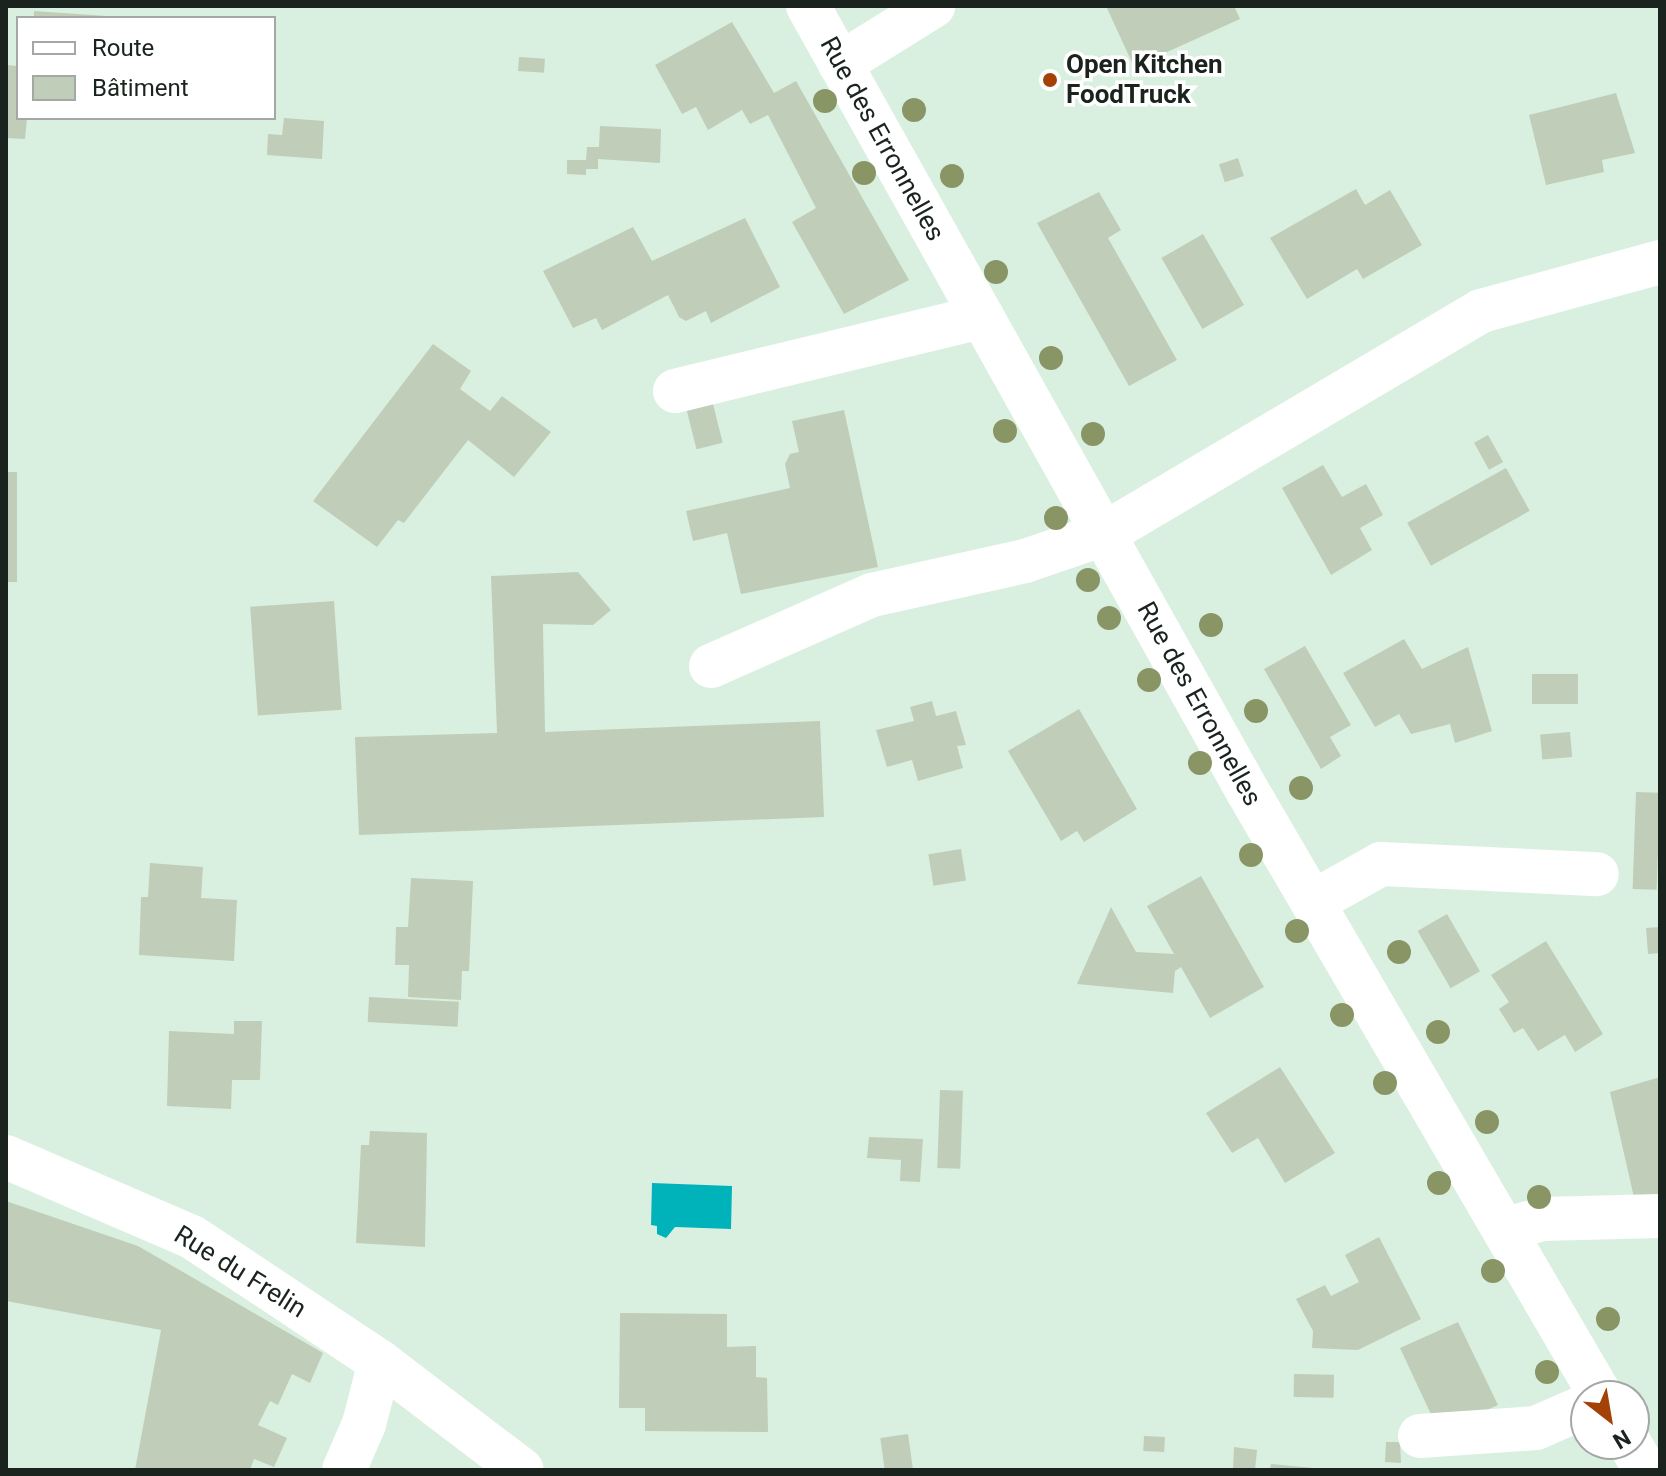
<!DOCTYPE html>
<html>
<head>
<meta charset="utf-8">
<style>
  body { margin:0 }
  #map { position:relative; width:1666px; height:1476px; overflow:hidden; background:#d9f0e0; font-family:Roboto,sans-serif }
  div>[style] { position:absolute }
  .water>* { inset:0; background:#00b3bb }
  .building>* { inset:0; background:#c0cdb8; transform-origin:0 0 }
  .minor>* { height:44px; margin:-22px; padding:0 22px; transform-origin:22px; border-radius:22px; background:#fff }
  .trees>* { width:24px; height:24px; margin:-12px; border-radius:50%; background:#8a9565 }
  .dots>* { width:22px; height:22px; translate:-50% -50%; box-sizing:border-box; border:4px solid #fff; border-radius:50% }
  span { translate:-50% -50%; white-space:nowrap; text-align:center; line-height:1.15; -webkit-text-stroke:7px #fff; paint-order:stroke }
  .poi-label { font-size:26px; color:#1a231d; font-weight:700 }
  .left { translate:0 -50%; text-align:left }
  .street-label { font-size:26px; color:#1a231d }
  .frame { position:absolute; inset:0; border:8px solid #1a231d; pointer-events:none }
  .legend { position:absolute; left:16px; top:16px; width:260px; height:104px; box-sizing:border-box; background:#fff; border:2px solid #a3a7a5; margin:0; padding:10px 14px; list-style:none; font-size:24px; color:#1a231d }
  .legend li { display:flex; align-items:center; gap:16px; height:40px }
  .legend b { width:40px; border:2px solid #a3a7a5 }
  .north { position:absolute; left:1570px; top:1380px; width:80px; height:80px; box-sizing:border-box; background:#fff; border:2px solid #a3a7a5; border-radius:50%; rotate:149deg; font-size:22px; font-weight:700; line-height:32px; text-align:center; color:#1a231d }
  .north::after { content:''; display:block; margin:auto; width:28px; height:36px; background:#a44106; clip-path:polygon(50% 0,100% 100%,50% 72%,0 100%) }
</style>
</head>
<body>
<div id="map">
  <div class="water">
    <i style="clip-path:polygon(652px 1183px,732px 1186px,731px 1229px,675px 1227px,666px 1238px,657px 1234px,657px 1226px,651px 1225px)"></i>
  </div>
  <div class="building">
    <i style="clip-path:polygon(1106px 6px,1234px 6px,1240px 19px,1134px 67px)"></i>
    <i style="clip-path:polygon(34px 11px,106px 16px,106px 18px,34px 18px)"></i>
    <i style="clip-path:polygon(732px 22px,774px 93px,796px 81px,909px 280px,844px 314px,792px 222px,816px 208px,768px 115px,750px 124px,742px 110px,708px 130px,696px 107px,682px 114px,655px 65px)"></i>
    <i style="left:519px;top:57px;width:26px;height:14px;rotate:4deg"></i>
    <i style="clip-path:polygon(6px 65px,18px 66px,18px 118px,27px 118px,25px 139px,6px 138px)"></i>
    <i style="clip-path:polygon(1616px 93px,1635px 153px,1602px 160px,1604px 172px,1546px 185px,1529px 115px)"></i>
    <i style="clip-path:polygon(284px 118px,324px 121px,322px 159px,267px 155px,268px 134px,282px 135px)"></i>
    <i style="clip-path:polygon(600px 126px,661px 129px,660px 163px,598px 159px,598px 169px,586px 169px,586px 175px,567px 174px,567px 160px,586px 160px,587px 147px,599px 147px)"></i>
    <i style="left:1238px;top:158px;width:19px;height:20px;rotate:72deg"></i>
    <i style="clip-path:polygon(1356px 189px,1365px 205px,1390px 190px,1422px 245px,1363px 279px,1357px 269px,1307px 299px,1270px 238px)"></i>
    <i style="clip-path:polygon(1099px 192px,1121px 230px,1108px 238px,1177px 360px,1129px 386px,1037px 223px)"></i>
    <i style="clip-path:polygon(745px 218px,780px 287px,711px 323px,706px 311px,686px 321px,679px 317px,668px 295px,602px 330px,596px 318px,573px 328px,543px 271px,633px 227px,652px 261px)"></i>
    <i style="left:1203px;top:234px;width:82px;height:48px;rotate:60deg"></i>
    <i style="clip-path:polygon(433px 344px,471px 371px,460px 389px,490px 411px,502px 396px,551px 432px,514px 477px,468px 440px,404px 523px,398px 520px,377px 547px,313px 501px)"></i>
    <i style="left:713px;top:404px;width:40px;height:27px;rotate:76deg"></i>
    <i style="clip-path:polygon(844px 410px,878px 567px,741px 594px,727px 533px,693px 541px,686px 511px,790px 488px,785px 464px,790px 454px,799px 452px,792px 421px)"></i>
    <i style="left:1488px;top:435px;width:31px;height:16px;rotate:61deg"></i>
    <i style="clip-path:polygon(1323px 465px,1342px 497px,1366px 484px,1383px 515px,1360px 528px,1372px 550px,1331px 575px,1282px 488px)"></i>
    <i style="left:1506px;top:468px;width:49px;height:113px;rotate:61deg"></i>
    <i style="left:6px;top:472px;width:11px;height:110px"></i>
    <i style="clip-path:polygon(578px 572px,611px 610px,593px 625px,543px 624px,545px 732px,820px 721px,824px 817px,359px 835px,355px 737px,497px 733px,491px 576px)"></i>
    <i style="left:334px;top:601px;width:109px;height:84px;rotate:86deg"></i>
    <i style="clip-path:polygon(1404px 639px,1422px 669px,1468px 647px,1492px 731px,1455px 743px,1450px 724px,1411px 734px,1399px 714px,1375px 727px,1343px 673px)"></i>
    <i style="clip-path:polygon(1305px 646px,1351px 725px,1330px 737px,1341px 756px,1321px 769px,1264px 669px)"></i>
    <i style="left:1532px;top:674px;width:46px;height:30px"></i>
    <i style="clip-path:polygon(932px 701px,936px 716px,956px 711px,966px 745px,957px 746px,963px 768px,918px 781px,912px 760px,887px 767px,876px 730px,914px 721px,910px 707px)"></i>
    <i style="clip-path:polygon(1079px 709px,1137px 809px,1084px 842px,1077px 831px,1061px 841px,1008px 751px)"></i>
    <i style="left:1570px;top:732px;width:25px;height:30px;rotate:85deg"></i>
    <i style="left:1636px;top:792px;width:24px;height:97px;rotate:2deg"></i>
    <i style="left:961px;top:849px;width:32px;height:33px;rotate:81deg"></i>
    <i style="clip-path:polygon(150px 863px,203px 867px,201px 898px,237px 900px,234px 961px,139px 955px,141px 897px,148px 897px)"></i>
    <i style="clip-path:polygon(1201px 876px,1264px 987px,1210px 1018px,1181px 967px,1175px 971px,1173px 993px,1077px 984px,1111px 907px,1136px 952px,1174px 954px,1147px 906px)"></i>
    <i style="clip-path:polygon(411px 878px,473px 881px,469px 971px,462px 971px,461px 1000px,408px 997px,409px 965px,395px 965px,396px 927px,408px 927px)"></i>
    <i style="left:1447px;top:914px;width:66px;height:34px;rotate:60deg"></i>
    <i style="clip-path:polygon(1660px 927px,1660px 953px,1648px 954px,1646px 928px)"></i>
    <i style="clip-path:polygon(1546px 941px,1603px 1034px,1575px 1052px,1565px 1035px,1538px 1051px,1523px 1028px,1514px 1033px,1499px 1009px,1509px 1002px,1491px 975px)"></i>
    <i style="left:369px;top:997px;width:90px;height:25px;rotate:3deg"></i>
    <i style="clip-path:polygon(234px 1021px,262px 1021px,260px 1080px,232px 1080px,231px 1109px,167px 1106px,169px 1031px,234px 1034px)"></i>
    <i style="clip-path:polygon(1280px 1067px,1335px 1153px,1285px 1183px,1258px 1138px,1232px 1153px,1206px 1113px)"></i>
    <i style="clip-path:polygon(1660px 1077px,1660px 1202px,1635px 1202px,1610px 1092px)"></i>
    <i style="left:940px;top:1090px;width:23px;height:78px;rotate:2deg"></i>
    <i style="clip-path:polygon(370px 1131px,427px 1133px,425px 1247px,356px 1243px,361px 1145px,369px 1145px)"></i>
    <i style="clip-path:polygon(869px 1137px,923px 1139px,920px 1182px,900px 1181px,901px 1160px,867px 1158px)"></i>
    <i style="clip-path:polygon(6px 1201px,138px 1246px,323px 1353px,310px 1383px,292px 1374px,278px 1405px,270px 1401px,258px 1425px,287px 1438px,274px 1467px,254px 1459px,250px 1470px,135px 1470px,161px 1330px,6px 1301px)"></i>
    <i style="clip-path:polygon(1379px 1237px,1421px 1319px,1358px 1350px,1312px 1348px,1313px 1331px,1296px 1299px,1325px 1285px,1331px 1296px,1359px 1282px,1345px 1255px)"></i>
    <i style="clip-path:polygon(620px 1313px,727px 1314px,727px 1347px,756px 1346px,756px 1377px,767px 1378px,768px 1432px,645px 1431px,645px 1408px,619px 1408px)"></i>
    <i style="clip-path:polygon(1458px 1322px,1498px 1405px,1461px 1421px,1435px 1423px,1400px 1348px)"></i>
    <i style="left:1294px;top:1374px;width:40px;height:23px;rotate:1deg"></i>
    <i style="left:908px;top:1434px;width:36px;height:28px;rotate:82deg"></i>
    <i style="left:1144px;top:1436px;width:21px;height:15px;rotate:3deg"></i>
    <i style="clip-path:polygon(1386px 1442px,1400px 1442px,1401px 1463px,1385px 1462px)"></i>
    <i style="clip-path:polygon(1234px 1447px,1257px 1450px,1255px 1470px,1233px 1470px)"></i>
    <i style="clip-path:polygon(1271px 1464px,1314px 1468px,1314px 1470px,1270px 1470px)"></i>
  </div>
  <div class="minor">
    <i style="left:808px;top:6px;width:901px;rotate:60.76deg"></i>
    <i style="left:1248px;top:792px;width:700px;rotate:59.7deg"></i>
    <i style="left:840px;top:64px;width:110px;rotate:-31.9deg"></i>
    <i style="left:675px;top:391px;width:316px;rotate:-13.6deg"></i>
    <i style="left:711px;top:666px;width:176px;rotate:-23.8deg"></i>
    <i style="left:872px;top:595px;width:157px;rotate:-12.5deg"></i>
    <i style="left:1025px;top:561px;width:83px;rotate:-18.9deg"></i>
    <i style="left:1104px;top:534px;width:438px;rotate:-30.6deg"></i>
    <i style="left:1481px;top:311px;width:186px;rotate:-15.3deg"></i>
    <i style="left:1313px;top:902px;width:78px;rotate:-29.2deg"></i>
    <i style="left:1381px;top:864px;width:216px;rotate:2.7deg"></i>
    <i style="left:6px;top:1157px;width:202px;rotate:23.3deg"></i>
    <i style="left:192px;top:1237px;width:226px;rotate:33.6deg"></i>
    <i style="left:380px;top:1362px;width:178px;rotate:37.3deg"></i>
    <i style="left:1504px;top:1230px;width:40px;rotate:-16deg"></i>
    <i style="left:1542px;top:1219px;width:118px;rotate:-1.5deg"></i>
    <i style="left:1420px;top:1436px;width:116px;rotate:-3.9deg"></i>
    <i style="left:1536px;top:1428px;width:55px;rotate:-23.7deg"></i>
    <i style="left:1630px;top:1444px;width:30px;rotate:60deg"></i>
    <i style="left:344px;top:1470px;width:50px;rotate:-66.5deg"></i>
    <i style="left:364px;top:1424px;width:64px;rotate:-75.5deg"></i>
  </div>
  <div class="trees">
    <i style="left:825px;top:101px"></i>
    <i style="left:914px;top:110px"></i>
    <i style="left:864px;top:173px"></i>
    <i style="left:952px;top:176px"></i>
    <i style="left:996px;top:272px"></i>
    <i style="left:1051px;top:358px"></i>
    <i style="left:1005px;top:431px"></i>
    <i style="left:1093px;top:434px"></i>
    <i style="left:1056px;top:518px"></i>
    <i style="left:1088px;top:580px"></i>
    <i style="left:1109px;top:618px"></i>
    <i style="left:1211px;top:625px"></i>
    <i style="left:1149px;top:680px"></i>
    <i style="left:1256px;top:711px"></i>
    <i style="left:1200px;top:763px"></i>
    <i style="left:1301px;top:788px"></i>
    <i style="left:1251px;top:855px"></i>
    <i style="left:1297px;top:931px"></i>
    <i style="left:1399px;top:952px"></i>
    <i style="left:1342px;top:1015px"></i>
    <i style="left:1438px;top:1032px"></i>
    <i style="left:1385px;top:1083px"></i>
    <i style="left:1487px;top:1122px"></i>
    <i style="left:1439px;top:1183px"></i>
    <i style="left:1539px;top:1197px"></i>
    <i style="left:1493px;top:1271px"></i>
    <i style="left:1608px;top:1319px"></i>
    <i style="left:1547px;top:1372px"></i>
  </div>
  <div class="dots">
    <i style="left:1050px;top:80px;background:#a44106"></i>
  </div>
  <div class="poi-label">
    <span class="left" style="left:1066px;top:80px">Open Kitchen<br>FoodTruck</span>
  </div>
  <div class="street-label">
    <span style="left:882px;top:139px;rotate:61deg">Rue des Erronnelles</span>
    <span style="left:1199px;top:704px;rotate:61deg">Rue des Erronnelles</span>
    <span style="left:240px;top:1272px;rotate:32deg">Rue du Frelin</span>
  </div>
  <div class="frame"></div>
  <ul class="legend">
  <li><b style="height:10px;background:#fff"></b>Route</li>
  <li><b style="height:22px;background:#c0cdb8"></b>Bâtiment</li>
  </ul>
  <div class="north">N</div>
</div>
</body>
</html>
